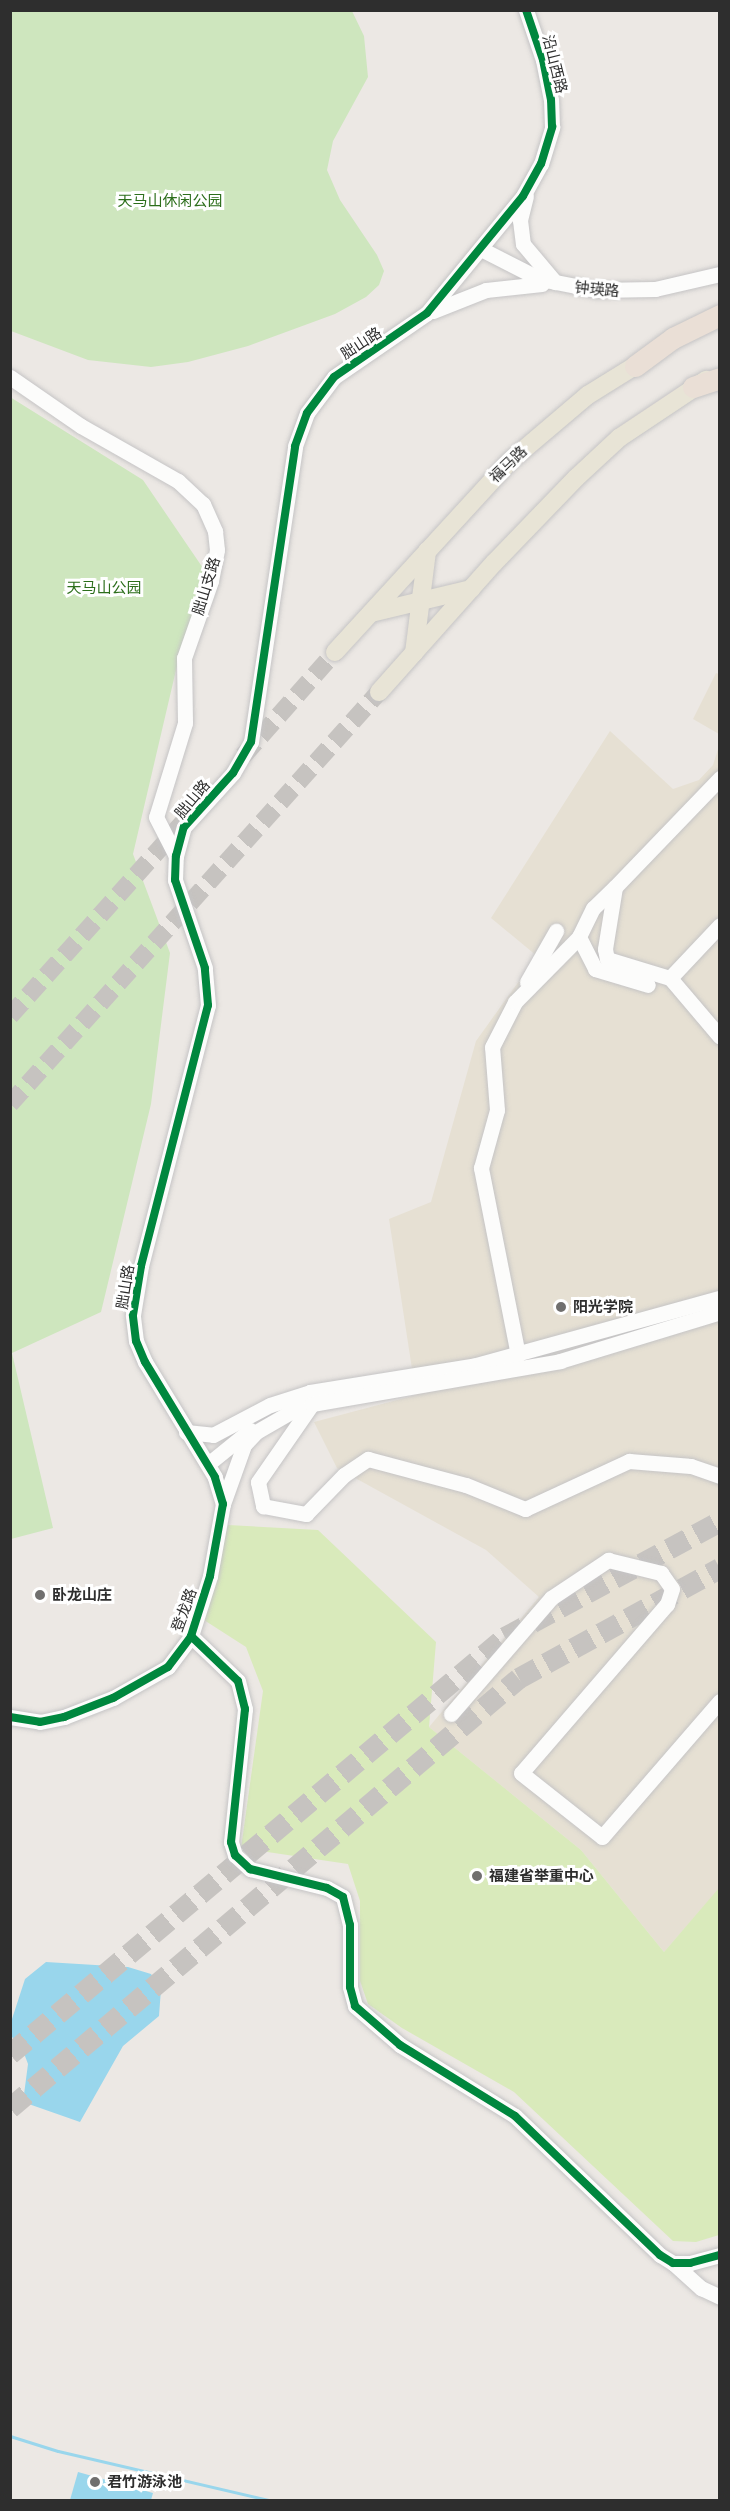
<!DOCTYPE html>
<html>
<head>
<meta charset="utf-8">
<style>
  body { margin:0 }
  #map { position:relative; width:730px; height:2511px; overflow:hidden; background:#ece8e4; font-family:"IBM Plex Sans","Noto Sans SC",sans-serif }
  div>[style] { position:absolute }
  .education>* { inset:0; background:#e6e0d3 }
  .green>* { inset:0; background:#cee6be }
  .pitch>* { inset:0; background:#d9eabb }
  .water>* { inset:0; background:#99d6ec }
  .stream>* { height:3px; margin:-1.5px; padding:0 1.5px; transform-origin:1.5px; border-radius:1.5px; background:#99d6ec }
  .major-tunnel>* { height:18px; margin-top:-9px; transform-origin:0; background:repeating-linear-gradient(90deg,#c6c3c0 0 18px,transparent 0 27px) }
  .highway-tunnel>* { height:21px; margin-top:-10.5px; transform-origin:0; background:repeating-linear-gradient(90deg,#c6c3c0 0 21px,transparent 0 31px) }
  .roads { filter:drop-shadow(0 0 2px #c5c4c5) drop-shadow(0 0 2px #c5c4c5) }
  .minor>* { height:15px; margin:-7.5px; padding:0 7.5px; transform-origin:7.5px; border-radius:7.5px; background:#fcfcfb }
  .major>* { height:18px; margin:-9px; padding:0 9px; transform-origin:9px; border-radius:9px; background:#e8e4d6 }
  .highway>* { height:21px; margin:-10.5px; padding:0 10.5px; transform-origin:10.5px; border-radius:10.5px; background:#eadfd6 }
  .cycleway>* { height:8px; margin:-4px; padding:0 4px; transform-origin:4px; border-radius:4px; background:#00873e }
  .dots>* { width:16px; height:16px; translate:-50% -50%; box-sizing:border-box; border:3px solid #fff; border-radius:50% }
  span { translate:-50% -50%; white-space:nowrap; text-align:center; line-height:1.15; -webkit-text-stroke:6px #fff; paint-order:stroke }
  .street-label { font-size:15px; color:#2e2e2e }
  .park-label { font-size:15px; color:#2c6e1b }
  .poi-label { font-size:15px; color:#2e2e2e; font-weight:700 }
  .left { translate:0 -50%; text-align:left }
  .frame { position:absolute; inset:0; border:12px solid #2e2e2e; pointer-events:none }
</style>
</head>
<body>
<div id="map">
  <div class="education">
    <i style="clip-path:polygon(716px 673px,719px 674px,719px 734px,693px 719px)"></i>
    <i style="clip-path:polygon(610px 731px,673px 789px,699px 780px,713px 765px,719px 746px,720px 1888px,664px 1952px,581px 1850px,429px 1727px,539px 1597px,486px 1550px,337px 1468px,314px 1422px,416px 1395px,389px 1219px,431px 1202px,476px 1041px,537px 956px,491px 918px)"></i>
  </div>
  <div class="green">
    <i style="clip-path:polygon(10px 11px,352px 11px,364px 36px,368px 77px,333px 141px,327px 170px,340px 200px,377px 255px,384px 271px,379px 285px,366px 297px,335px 314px,248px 346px,188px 362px,151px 367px,88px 360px,11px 331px)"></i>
    <i style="clip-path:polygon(10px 397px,143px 480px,207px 574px,180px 653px,133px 854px,170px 953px,151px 1104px,101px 1312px,12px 1353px,53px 1528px,11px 1539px)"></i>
  </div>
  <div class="pitch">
    <i style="clip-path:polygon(228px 1525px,318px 1530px,436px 1642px,429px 1727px,581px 1850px,664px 1952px,719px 1888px,719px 2235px,696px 2242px,673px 2241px,514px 2092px,402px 2028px,368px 2004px,360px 1981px,360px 1901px,348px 1864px,241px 1848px,263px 1691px,246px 1647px,204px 1620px)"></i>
  </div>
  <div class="water">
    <i style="clip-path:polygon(46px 1962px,128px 1967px,151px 1974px,161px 1989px,159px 2016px,123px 2046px,80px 2122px,23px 2102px,28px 2064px,22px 2048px,12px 2037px,12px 2019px,25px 1979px)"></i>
    <i style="clip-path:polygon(78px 2472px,153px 2493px,151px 2500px,70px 2500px)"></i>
  </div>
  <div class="stream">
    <i style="left:10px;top:2436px;width:50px;rotate:17.4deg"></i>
    <i style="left:58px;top:2451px;width:217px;rotate:13.1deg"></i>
  </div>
  <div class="major-tunnel">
    <i style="left:243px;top:756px;width:139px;rotate:-48.5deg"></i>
    <i style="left:10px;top:1016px;width:270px;rotate:-48.2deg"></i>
    <i style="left:10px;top:1104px;width:553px;rotate:-48.15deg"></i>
  </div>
  <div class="highway-tunnel">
    <i style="left:10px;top:2054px;width:647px;rotate:-40.11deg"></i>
    <i style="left:505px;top:1637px;width:244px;rotate:-28.3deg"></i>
    <i style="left:10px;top:2108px;width:666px;rotate:-40.19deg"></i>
    <i style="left:519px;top:1678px;width:229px;rotate:-28.7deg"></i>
  </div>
  <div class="roads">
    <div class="minor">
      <i style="left:526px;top:196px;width:25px;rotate:104deg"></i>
      <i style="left:520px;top:220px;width:24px;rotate:83deg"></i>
      <i style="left:523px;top:244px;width:50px;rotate:49.9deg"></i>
      <i style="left:481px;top:249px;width:66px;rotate:27deg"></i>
      <i style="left:540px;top:279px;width:57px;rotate:11.1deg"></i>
      <i style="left:596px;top:290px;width:59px;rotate:-1deg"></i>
      <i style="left:655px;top:289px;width:67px;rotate:-13deg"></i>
      <i style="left:433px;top:311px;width:57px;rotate:-21.6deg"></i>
      <i style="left:486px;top:290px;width:56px;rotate:-6.1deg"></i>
      <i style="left:10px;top:377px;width:86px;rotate:34.6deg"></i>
      <i style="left:81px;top:426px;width:112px;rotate:29.6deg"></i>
      <i style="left:178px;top:481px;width:34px;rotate:43deg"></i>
      <i style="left:203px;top:504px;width:30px;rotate:66deg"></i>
      <i style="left:215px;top:531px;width:19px;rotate:84deg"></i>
      <i style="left:217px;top:550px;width:32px;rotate:101deg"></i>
      <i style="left:211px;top:581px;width:82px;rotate:109.3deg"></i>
      <i style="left:184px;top:658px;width:65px;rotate:89.1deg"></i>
      <i style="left:185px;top:723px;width:98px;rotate:107.1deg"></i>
      <i style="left:156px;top:817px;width:44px;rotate:62.9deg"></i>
      <i style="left:720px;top:778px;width:151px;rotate:133.9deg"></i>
      <i style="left:615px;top:887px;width:63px;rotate:99.2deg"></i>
      <i style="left:605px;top:949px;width:10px;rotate:79deg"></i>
      <i style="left:607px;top:959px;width:66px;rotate:16.8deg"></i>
      <i style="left:670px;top:978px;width:77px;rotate:49.7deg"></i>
      <i style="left:615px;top:887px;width:30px;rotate:136deg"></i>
      <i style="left:593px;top:908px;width:32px;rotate:116deg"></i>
      <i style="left:579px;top:937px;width:36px;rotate:63deg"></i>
      <i style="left:595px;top:969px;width:55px;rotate:16.8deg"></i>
      <i style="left:670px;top:978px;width:73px;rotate:-46.7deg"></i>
      <i style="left:527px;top:982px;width:59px;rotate:-60.4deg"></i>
      <i style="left:518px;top:1355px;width:191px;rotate:-101.2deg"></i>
      <i style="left:481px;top:1168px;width:60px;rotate:-74.6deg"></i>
      <i style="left:497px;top:1110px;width:63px;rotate:-94.5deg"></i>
      <i style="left:492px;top:1047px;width:51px;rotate:-62.9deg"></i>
      <i style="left:515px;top:1002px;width:91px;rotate:-45.4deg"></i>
      <i style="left:310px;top:1392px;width:12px;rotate:81deg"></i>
      <i style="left:312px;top:1404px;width:95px;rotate:124.7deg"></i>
      <i style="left:258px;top:1482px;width:25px;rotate:78deg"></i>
      <i style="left:263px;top:1506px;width:44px;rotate:10.5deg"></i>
      <i style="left:306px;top:1514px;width:54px;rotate:-45.7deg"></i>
      <i style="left:344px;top:1475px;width:29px;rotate:-34deg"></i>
      <i style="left:368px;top:1459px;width:101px;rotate:14.9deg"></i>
      <i style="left:466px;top:1485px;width:64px;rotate:22.1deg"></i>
      <i style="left:525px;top:1509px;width:115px;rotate:-24.8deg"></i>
      <i style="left:629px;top:1461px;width:62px;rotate:4.6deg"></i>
      <i style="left:691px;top:1466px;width:31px;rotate:19deg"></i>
      <i style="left:186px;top:1432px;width:27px;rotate:6deg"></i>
      <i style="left:213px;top:1435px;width:64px;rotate:-27.8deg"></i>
      <i style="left:270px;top:1405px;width:42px;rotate:-18deg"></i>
      <i style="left:310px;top:1392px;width:168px;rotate:-9.2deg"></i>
      <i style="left:476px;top:1365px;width:253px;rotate:-15.4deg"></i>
      <i style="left:208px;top:1464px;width:54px;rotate:-39deg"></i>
      <i style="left:223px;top:1504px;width:63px;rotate:-70.4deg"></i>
      <i style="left:244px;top:1445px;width:18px;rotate:-47deg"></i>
      <i style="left:256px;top:1432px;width:39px;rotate:-30deg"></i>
      <i style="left:290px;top:1412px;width:23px;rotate:-20deg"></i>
      <i style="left:312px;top:1404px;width:252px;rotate:-9.8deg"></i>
      <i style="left:560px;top:1361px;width:167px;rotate:-17deg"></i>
      <i style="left:191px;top:1636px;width:65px;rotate:43.8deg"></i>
      <i style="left:238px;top:1681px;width:29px;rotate:76deg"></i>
      <i style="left:245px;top:1709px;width:134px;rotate:96deg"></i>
      <i style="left:231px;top:1842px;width:14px;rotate:73deg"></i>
      <i style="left:235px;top:1855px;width:21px;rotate:43deg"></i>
      <i style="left:250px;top:1869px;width:79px;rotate:13.9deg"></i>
      <i style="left:327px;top:1888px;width:18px;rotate:29deg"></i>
      <i style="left:343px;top:1897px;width:29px;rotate:76deg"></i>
      <i style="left:350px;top:1925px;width:62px;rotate:90deg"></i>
      <i style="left:350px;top:1987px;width:20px;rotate:75deg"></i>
      <i style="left:355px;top:2006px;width:60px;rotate:40.9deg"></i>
      <i style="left:400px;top:2045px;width:135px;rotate:31.7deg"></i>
      <i style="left:515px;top:2116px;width:201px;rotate:43.8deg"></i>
      <i style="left:660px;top:2255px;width:15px;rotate:32deg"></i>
      <i style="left:673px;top:2263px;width:17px"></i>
      <i style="left:690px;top:2263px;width:31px;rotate:-15deg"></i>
      <i style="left:451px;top:1714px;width:153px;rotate:-49.2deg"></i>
      <i style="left:551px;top:1598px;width:69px;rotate:-33.7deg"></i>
      <i style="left:608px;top:1560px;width:55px;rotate:13.8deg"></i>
      <i style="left:661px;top:1573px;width:19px;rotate:55deg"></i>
      <i style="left:672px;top:1589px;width:16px;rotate:108deg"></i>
      <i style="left:667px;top:1604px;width:223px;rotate:130.8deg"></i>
      <i style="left:521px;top:1773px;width:103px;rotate:38.3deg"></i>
      <i style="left:602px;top:1837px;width:180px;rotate:-49.1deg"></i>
      <i style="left:10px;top:1717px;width:30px;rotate:9deg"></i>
      <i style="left:40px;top:1722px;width:25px;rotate:-12deg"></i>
      <i style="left:64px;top:1717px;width:53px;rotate:-21.2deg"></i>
      <i style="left:113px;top:1698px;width:63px;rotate:-29.4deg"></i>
      <i style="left:168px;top:1667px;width:39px;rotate:-53deg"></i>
      <i style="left:191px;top:1636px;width:63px;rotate:-72.4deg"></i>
      <i style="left:210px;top:1576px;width:73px;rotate:-79.8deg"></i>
      <i style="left:223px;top:1504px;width:28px;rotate:-107deg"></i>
      <i style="left:215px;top:1477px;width:135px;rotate:-121.3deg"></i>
      <i style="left:145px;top:1362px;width:23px;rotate:-113deg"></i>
      <i style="left:136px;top:1341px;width:26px;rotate:-97deg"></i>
      <i style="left:133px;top:1315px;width:50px;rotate:-80.7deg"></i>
      <i style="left:141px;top:1266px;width:269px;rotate:-75.6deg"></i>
      <i style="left:208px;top:1005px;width:37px;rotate:-95deg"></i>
      <i style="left:205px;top:968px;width:93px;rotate:-108.8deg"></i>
      <i style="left:175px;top:880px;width:24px;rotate:-88deg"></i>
      <i style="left:176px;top:856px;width:30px;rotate:-75deg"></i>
      <i style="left:184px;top:827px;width:73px;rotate:-47.8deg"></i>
      <i style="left:233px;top:773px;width:36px;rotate:-60deg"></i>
      <i style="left:251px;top:742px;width:299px;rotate:-81.5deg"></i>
      <i style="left:295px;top:446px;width:35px;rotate:-70deg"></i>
      <i style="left:307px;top:413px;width:45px;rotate:-53.1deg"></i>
      <i style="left:334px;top:377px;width:113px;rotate:-34.5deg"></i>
      <i style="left:427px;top:313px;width:151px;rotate:-50.6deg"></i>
      <i style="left:523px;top:196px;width:37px;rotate:-61deg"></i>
      <i style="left:541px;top:164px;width:39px;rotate:-73deg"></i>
      <i style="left:552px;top:127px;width:27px;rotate:-92deg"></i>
      <i style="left:551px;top:100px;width:41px;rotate:-101.3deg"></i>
      <i style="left:543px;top:60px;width:53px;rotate:-108.8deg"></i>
      <i style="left:673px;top:2263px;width:38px;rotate:42deg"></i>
      <i style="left:701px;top:2288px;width:21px;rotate:25deg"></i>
    </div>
    <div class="major">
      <i style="left:371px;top:613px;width:103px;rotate:-13.5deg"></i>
      <i style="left:335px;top:652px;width:258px;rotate:-47.5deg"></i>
      <i style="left:509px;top:462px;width:104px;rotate:-40.3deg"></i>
      <i style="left:588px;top:395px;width:68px;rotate:-31.8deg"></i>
      <i style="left:414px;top:653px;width:103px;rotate:-82.7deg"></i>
      <i style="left:379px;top:692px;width:173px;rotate:-48.3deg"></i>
      <i style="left:494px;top:563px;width:118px;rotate:-46deg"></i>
      <i style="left:576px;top:478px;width:59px;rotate:-42.9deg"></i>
      <i style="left:619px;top:438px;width:105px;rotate:-33.7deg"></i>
    </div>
    <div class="highway">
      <i style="left:635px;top:366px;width:47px;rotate:-36.4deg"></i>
      <i style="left:673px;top:338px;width:52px;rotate:-26.1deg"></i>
      <i style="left:693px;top:387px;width:28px;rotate:-18deg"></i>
    </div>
  </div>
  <div class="cycleway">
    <i style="left:191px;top:1636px;width:65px;rotate:43.8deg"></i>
    <i style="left:238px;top:1681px;width:29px;rotate:76deg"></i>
    <i style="left:245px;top:1709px;width:134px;rotate:96deg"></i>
    <i style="left:231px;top:1842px;width:14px;rotate:73deg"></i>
    <i style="left:235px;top:1855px;width:21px;rotate:43deg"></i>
    <i style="left:250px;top:1869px;width:79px;rotate:13.9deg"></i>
    <i style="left:327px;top:1888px;width:18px;rotate:29deg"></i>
    <i style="left:343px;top:1897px;width:29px;rotate:76deg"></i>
    <i style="left:350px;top:1925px;width:62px;rotate:90deg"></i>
    <i style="left:350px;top:1987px;width:20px;rotate:75deg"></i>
    <i style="left:355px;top:2006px;width:60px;rotate:40.9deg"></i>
    <i style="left:400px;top:2045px;width:135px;rotate:31.7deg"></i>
    <i style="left:515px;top:2116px;width:201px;rotate:43.8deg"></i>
    <i style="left:660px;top:2255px;width:15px;rotate:32deg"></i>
    <i style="left:673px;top:2263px;width:17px"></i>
    <i style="left:690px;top:2263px;width:31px;rotate:-15deg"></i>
    <i style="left:10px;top:1717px;width:30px;rotate:9deg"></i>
    <i style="left:40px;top:1722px;width:25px;rotate:-12deg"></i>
    <i style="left:64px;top:1717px;width:53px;rotate:-21.2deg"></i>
    <i style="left:113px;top:1698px;width:63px;rotate:-29.4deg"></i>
    <i style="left:168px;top:1667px;width:39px;rotate:-53deg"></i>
    <i style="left:191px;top:1636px;width:63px;rotate:-72.4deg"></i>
    <i style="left:210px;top:1576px;width:73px;rotate:-79.8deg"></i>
    <i style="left:223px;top:1504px;width:28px;rotate:-107deg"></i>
    <i style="left:215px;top:1477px;width:135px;rotate:-121.3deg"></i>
    <i style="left:145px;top:1362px;width:23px;rotate:-113deg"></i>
    <i style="left:136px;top:1341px;width:26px;rotate:-97deg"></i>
    <i style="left:133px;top:1315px;width:50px;rotate:-80.7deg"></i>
    <i style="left:141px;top:1266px;width:269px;rotate:-75.6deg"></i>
    <i style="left:208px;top:1005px;width:37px;rotate:-95deg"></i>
    <i style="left:205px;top:968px;width:93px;rotate:-108.8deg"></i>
    <i style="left:175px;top:880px;width:24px;rotate:-88deg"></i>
    <i style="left:176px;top:856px;width:30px;rotate:-75deg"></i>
    <i style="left:184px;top:827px;width:73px;rotate:-47.8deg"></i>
    <i style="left:233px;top:773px;width:36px;rotate:-60deg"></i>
    <i style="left:251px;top:742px;width:299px;rotate:-81.5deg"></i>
    <i style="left:295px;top:446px;width:35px;rotate:-70deg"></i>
    <i style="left:307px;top:413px;width:45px;rotate:-53.1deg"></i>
    <i style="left:334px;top:377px;width:113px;rotate:-34.5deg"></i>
    <i style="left:427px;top:313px;width:151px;rotate:-50.6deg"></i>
    <i style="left:523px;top:196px;width:37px;rotate:-61deg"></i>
    <i style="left:541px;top:164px;width:39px;rotate:-73deg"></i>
    <i style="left:552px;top:127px;width:27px;rotate:-92deg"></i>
    <i style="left:551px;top:100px;width:41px;rotate:-101.3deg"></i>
    <i style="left:543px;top:60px;width:53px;rotate:-108.8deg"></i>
  </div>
  <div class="dots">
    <i style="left:561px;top:1307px;background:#706f6e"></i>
    <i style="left:40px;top:1595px;background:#706f6e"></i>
    <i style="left:477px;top:1876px;background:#706f6e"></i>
    <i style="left:95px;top:2482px;background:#706f6e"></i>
  </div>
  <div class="street-label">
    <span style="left:555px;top:64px;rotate:76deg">沿山西路</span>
    <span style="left:597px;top:289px;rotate:5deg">钟瑛路</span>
    <span style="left:361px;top:343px;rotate:-33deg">胐山路</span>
    <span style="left:508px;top:464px;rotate:-44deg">福马路</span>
    <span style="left:206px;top:586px;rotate:-73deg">胐山支路</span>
    <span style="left:192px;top:799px;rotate:-50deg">胐山路</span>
    <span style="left:125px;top:1287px;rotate:-81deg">胐山路</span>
    <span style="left:184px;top:1610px;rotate:-70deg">登龙路</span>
  </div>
  <div class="park-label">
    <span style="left:170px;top:201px">天马山休闲公园</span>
    <span style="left:104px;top:588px">天马山公园</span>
  </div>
  <div class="poi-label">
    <span class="left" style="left:573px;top:1307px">阳光学院</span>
    <span class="left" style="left:52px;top:1595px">卧龙山庄</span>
    <span class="left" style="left:489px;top:1876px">福建省举重中心</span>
    <span class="left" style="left:107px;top:2482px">君竹游泳池</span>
  </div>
  <div class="frame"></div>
</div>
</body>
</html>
